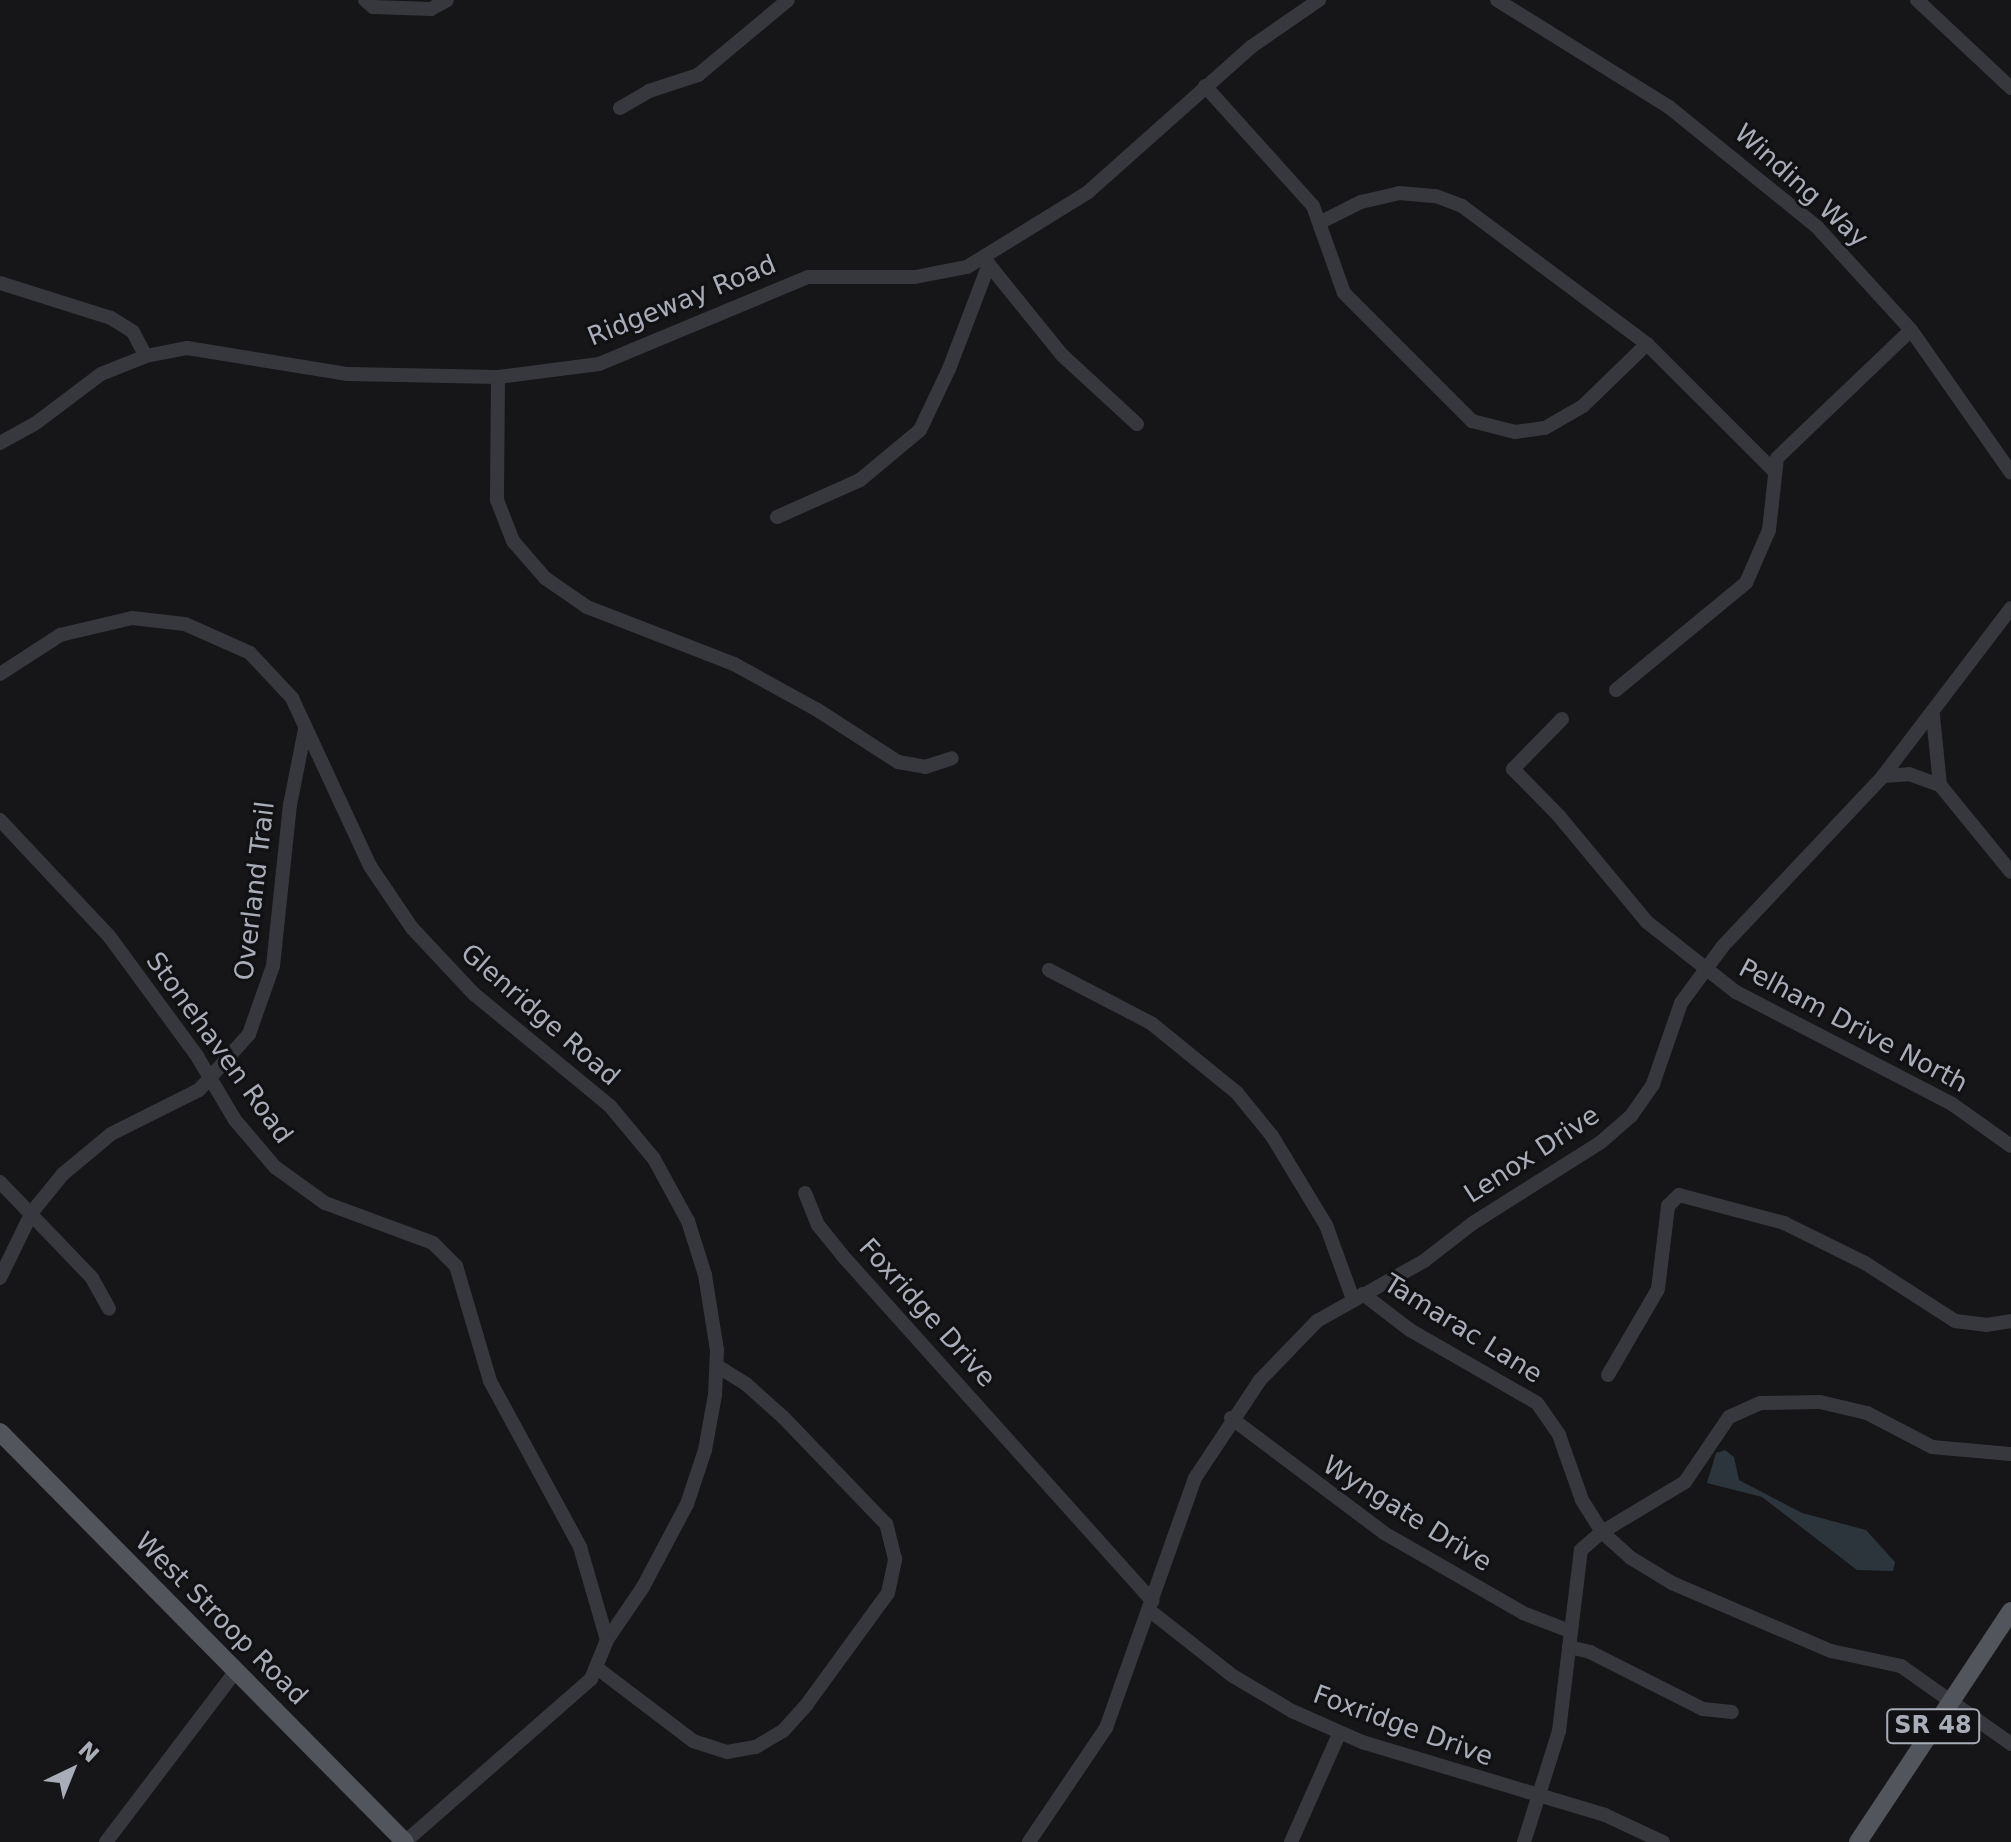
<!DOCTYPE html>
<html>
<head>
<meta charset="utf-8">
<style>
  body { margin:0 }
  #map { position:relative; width:2011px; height:1842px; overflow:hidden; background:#161618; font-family:"DejaVu Sans",sans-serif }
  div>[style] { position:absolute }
  .water>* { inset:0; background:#2c353c }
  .minor>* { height:14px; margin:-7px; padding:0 7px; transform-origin:7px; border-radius:7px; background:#37383d }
  .major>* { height:18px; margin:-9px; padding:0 9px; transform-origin:9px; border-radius:9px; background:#53555c }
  span { translate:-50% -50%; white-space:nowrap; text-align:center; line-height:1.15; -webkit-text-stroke:6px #111113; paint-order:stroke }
  .shield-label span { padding:2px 6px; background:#111113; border:2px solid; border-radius:6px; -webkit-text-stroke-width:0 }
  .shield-label { font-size:24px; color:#a8adb8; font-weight:700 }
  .street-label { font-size:26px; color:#a8adb8 }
  .north { position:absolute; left:32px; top:1730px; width:80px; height:80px; -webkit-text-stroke:6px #111113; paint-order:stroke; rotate:43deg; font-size:22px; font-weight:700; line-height:32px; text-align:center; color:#a8adb8 }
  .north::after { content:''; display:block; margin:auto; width:28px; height:36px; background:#a8adb8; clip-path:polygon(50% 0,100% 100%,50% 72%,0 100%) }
</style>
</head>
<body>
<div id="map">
  <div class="water">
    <i style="clip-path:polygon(1725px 1450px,1734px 1457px,1739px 1480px,1802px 1513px,1866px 1530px,1895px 1562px,1893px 1571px,1857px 1570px,1762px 1497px,1707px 1483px,1716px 1453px)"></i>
  </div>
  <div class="minor">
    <i style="left:365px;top:0;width:11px;rotate:41deg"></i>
    <i style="left:373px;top:7px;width:58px;rotate:2deg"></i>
    <i style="left:431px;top:9px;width:18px;rotate:-29deg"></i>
    <i style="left:1497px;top:0;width:203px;rotate:31.9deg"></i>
    <i style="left:1669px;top:107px;width:191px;rotate:39deg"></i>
    <i style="left:1817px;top:227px;width:139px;rotate:47.6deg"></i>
    <i style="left:1911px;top:330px;width:174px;rotate:55deg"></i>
    <i style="left:1917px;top:0;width:129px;rotate:43.1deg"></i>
    <i style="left:1205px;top:86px;width:161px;rotate:48deg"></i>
    <i style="left:1313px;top:206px;width:92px;rotate:70.4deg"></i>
    <i style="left:1344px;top:293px;width:181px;rotate:45deg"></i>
    <i style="left:1472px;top:421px;width:44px;rotate:14.3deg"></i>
    <i style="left:1515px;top:432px;width:30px;rotate:-8deg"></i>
    <i style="left:1545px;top:428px;width:44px;rotate:-30.1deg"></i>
    <i style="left:1583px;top:406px;width:89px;rotate:-44.1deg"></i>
    <i style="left:620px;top:108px;width:34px;rotate:-30deg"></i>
    <i style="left:649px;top:91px;width:52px;rotate:-18.1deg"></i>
    <i style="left:698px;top:75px;width:117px;rotate:-39.8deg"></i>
    <i style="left:1321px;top:222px;width:45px;rotate:-26.6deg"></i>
    <i style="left:1361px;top:202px;width:39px;rotate:-13deg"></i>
    <i style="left:1399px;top:193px;width:37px;rotate:5deg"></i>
    <i style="left:1436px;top:196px;width:28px;rotate:21deg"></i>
    <i style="left:1462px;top:206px;width:231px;rotate:36.7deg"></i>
    <i style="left:1647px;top:344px;width:178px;rotate:45deg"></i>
    <i style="left:986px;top:261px;width:121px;rotate:51deg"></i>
    <i style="left:1062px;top:355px;width:102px;rotate:42.6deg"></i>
    <i style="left:0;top:283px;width:116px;rotate:17.5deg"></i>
    <i style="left:111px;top:318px;width:26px;rotate:32deg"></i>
    <i style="left:133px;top:332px;width:27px;rotate:62deg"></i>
    <i style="left:498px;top:377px;width:123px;rotate:90.5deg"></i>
    <i style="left:497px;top:500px;width:44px;rotate:68.7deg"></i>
    <i style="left:513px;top:541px;width:49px;rotate:49.1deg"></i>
    <i style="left:545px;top:578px;width:51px;rotate:34.6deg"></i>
    <i style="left:587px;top:607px;width:158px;rotate:21.2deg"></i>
    <i style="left:734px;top:664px;width:94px;rotate:28.8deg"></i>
    <i style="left:816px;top:709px;width:98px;rotate:32.9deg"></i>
    <i style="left:898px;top:762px;width:27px;rotate:10deg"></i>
    <i style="left:925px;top:767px;width:28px;rotate:-18deg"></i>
    <i style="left:0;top:443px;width:41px;rotate:-29.1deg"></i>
    <i style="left:36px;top:423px;width:81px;rotate:-37deg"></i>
    <i style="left:101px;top:374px;width:48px;rotate:-21.8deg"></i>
    <i style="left:146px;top:356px;width:42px;rotate:-11deg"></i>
    <i style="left:187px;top:348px;width:163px;rotate:9.2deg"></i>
    <i style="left:348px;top:374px;width:150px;rotate:1.1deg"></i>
    <i style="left:498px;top:377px;width:102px;rotate:-7.3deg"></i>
    <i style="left:599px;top:364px;width:226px;rotate:-22.6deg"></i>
    <i style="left:808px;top:277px;width:107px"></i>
    <i style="left:915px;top:277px;width:53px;rotate:-10.9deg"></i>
    <i style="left:967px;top:267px;width:141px;rotate:-31.7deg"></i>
    <i style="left:1087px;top:193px;width:220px;rotate:-41.7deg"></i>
    <i style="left:1251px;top:47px;width:83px;rotate:-34.7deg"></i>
    <i style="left:777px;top:517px;width:91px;rotate:-24deg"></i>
    <i style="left:860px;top:480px;width:78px;rotate:-39.8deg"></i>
    <i style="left:920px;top:430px;width:68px;rotate:-64.6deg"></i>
    <i style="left:949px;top:369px;width:112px;rotate:-69.1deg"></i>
    <i style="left:0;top:674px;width:72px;rotate:-33deg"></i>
    <i style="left:60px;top:635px;width:74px;rotate:-13.3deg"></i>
    <i style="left:132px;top:618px;width:53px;rotate:6.5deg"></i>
    <i style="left:185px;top:624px;width:71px;rotate:24deg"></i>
    <i style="left:250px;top:653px;width:62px;rotate:47deg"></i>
    <i style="left:292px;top:698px;width:185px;rotate:65.1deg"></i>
    <i style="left:370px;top:866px;width:75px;rotate:55.9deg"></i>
    <i style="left:412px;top:928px;width:91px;rotate:46.8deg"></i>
    <i style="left:474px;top:994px;width:176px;rotate:39.5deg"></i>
    <i style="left:610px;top:1106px;width:69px;rotate:50.3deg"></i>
    <i style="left:654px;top:1159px;width:71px;rotate:61.3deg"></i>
    <i style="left:688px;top:1221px;width:57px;rotate:72.5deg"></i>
    <i style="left:705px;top:1275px;width:76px;rotate:80.9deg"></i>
    <i style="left:717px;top:1350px;width:45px;rotate:92.5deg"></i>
    <i style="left:715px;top:1395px;width:56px;rotate:100.3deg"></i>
    <i style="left:705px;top:1450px;width:57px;rotate:108.4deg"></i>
    <i style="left:687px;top:1504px;width:94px;rotate:117.9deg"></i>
    <i style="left:643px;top:1587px;width:64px;rotate:124.2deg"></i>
    <i style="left:1616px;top:690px;width:168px;rotate:-39.5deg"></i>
    <i style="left:1746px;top:583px;width:58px;rotate:-66.5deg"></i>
    <i style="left:1769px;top:530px;width:72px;rotate:-83.7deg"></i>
    <i style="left:1777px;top:458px;width:185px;rotate:-43.7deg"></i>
    <i style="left:1933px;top:716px;width:69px;rotate:84.2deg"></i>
    <i style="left:1940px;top:785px;width:112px;rotate:50.8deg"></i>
    <i style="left:1562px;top:719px;width:70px;rotate:134.4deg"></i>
    <i style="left:1513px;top:769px;width:66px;rotate:45.6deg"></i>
    <i style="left:1559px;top:816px;width:138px;rotate:50.3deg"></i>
    <i style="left:1647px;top:922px;width:113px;rotate:38.2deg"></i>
    <i style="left:1736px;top:992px;width:243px;rotate:27.4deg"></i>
    <i style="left:1952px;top:1104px;width:72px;rotate:35.4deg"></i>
    <i style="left:1883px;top:776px;width:26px;rotate:-4deg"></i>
    <i style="left:1909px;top:774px;width:33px;rotate:20deg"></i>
    <i style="left:0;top:820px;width:159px;rotate:46.8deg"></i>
    <i style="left:109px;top:936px;width:149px;rotate:53.7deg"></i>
    <i style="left:197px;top:1056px;width:74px;rotate:59.3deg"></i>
    <i style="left:235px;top:1120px;width:62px;rotate:49.6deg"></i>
    <i style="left:275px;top:1167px;width:62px;rotate:35.8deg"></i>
    <i style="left:325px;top:1203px;width:115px;rotate:20.3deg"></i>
    <i style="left:433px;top:1243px;width:33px;rotate:45deg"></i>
    <i style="left:456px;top:1266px;width:120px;rotate:73.5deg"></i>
    <i style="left:490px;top:1381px;width:189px;rotate:61.5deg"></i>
    <i style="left:580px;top:1547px;width:97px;rotate:73.8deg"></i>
    <i style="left:607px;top:1640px;width:42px;rotate:112.3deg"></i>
    <i style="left:591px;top:1679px;width:247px;rotate:138.8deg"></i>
    <i style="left:1049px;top:970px;width:115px;rotate:27.5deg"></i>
    <i style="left:1151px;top:1023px;width:111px;rotate:39.1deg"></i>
    <i style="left:1237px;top:1093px;width:55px;rotate:50.9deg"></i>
    <i style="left:1272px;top:1136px;width:104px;rotate:58.8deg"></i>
    <i style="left:1326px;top:1225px;width:79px;rotate:70deg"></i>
    <i style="left:0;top:1182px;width:133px;rotate:46.2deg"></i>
    <i style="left:92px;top:1278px;width:35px;rotate:61deg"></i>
    <i style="left:805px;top:1193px;width:35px;rotate:68deg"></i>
    <i style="left:818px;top:1225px;width:38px;rotate:51deg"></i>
    <i style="left:842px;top:1255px;width:465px;rotate:48.1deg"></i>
    <i style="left:0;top:1278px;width:73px;rotate:-64.1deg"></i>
    <i style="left:32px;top:1212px;width:49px;rotate:-50.8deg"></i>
    <i style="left:63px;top:1174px;width:62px;rotate:-39.8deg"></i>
    <i style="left:111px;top:1134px;width:98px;rotate:-26.6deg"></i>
    <i style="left:199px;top:1090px;width:75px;rotate:-48.2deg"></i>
    <i style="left:249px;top:1034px;width:72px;rotate:-70.6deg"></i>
    <i style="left:273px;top:966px;width:162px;rotate:-84deg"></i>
    <i style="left:290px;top:805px;width:77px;rotate:-78.8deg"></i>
    <i style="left:1363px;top:1294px;width:59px;rotate:37.5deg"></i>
    <i style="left:1410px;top:1330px;width:146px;rotate:29.9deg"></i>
    <i style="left:1537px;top:1403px;width:39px;rotate:55deg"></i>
    <i style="left:1559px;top:1435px;width:69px;rotate:70.5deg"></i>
    <i style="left:1582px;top:1500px;width:38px;rotate:58deg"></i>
    <i style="left:1602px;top:1532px;width:39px;rotate:42deg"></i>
    <i style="left:1631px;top:1558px;width:48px;rotate:31.4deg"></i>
    <i style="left:1672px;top:1583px;width:173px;rotate:23.2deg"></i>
    <i style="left:1831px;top:1651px;width:72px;rotate:12.1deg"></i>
    <i style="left:1901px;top:1666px;width:135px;rotate:35.3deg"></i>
    <i style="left:1608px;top:1375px;width:99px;rotate:-59.8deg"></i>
    <i style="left:1658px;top:1289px;width:84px;rotate:-83.1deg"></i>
    <i style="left:1668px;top:1206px;width:16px;rotate:-45deg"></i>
    <i style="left:1679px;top:1195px;width:109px;rotate:14.9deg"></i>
    <i style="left:1784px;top:1223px;width:90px;rotate:26.3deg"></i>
    <i style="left:1865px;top:1263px;width:107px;rotate:32.8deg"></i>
    <i style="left:1955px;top:1321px;width:31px;rotate:7deg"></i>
    <i style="left:1986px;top:1325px;width:25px;rotate:-9deg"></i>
    <i style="left:1231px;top:1418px;width:191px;rotate:36.9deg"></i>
    <i style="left:1384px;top:1533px;width:160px;rotate:29.9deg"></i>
    <i style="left:1523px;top:1613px;width:50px;rotate:21deg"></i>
    <i style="left:1149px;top:1610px;width:107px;rotate:38.2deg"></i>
    <i style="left:1233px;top:1676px;width:69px;rotate:30.7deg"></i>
    <i style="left:1292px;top:1711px;width:77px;rotate:23.9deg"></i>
    <i style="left:1362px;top:1742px;width:254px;rotate:16.7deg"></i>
    <i style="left:1605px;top:1815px;width:64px;rotate:25deg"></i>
    <i style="left:1569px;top:1647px;width:22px;rotate:13deg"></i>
    <i style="left:1590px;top:1652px;width:127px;rotate:26.8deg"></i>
    <i style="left:1703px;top:1709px;width:29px;rotate:6deg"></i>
    <i style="left:597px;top:1668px;width:121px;rotate:37.2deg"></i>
    <i style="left:693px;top:1741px;width:36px;rotate:18deg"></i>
    <i style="left:727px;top:1752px;width:29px;rotate:-10deg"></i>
    <i style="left:756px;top:1747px;width:31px;rotate:-31deg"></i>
    <i style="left:783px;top:1731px;width:36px;rotate:-48deg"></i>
    <i style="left:807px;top:1704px;width:137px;rotate:-53.9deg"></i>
    <i style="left:888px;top:1593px;width:35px;rotate:-78deg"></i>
    <i style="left:895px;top:1559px;width:36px;rotate:-104deg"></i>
    <i style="left:886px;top:1524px;width:147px;rotate:-133.9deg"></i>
    <i style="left:784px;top:1418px;width:51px;rotate:-138.2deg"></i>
    <i style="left:746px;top:1384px;width:34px;rotate:-148deg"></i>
    <i style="left:106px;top:1842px;width:215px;rotate:-52.8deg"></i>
    <i style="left:1029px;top:1842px;width:138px;rotate:-56deg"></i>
    <i style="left:1106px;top:1728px;width:265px;rotate:-70.4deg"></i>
    <i style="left:1195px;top:1478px;width:118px;rotate:-56.4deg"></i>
    <i style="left:1260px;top:1380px;width:82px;rotate:-46deg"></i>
    <i style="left:1317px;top:1321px;width:123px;rotate:-29.3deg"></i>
    <i style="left:1424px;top:1261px;width:62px;rotate:-37.8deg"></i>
    <i style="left:1473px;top:1223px;width:151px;rotate:-32.3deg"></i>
    <i style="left:1601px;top:1142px;width:40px;rotate:-41deg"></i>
    <i style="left:1631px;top:1116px;width:39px;rotate:-55deg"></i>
    <i style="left:1653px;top:1084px;width:86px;rotate:-70.9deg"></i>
    <i style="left:1681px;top:1003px;width:71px;rotate:-53.6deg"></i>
    <i style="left:1723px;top:946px;width:233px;rotate:-46.7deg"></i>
    <i style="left:1883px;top:776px;width:211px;rotate:-52.7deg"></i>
    <i style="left:1291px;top:1842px;width:120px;rotate:-66deg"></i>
    <i style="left:1524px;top:1842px;width:116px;rotate:-72.5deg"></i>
    <i style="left:1559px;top:1731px;width:182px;rotate:-83.1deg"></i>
    <i style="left:1581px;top:1550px;width:28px;rotate:-41deg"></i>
    <i style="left:1602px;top:1532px;width:97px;rotate:-31.1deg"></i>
    <i style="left:1685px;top:1482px;width:78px;rotate:-55.9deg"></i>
    <i style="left:1729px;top:1417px;width:35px;rotate:-24deg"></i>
    <i style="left:1761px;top:1403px;width:59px;rotate:-1deg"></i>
    <i style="left:1820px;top:1402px;width:48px;rotate:13.2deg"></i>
    <i style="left:1867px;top:1413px;width:73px;rotate:27.6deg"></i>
    <i style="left:1932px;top:1447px;width:79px;rotate:5.1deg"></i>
  </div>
  <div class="major">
    <i style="left:0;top:1432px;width:576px;rotate:45.35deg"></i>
    <i style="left:1858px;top:1842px;width:277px;rotate:-56.5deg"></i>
  </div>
  <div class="shield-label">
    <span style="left:1933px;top:1726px">SR 48</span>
  </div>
  <div class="street-label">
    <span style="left:1801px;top:186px;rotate:42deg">Winding Way</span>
    <span style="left:682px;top:301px;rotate:-22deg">Ridgeway Road</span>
    <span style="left:255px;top:891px;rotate:-83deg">Overland Trail</span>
    <span style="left:540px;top:1015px;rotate:41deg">Glenridge Road</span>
    <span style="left:1853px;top:1026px;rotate:28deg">Pelham Drive North</span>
    <span style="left:219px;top:1048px;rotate:54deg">Stonehaven Road</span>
    <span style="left:1532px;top:1155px;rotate:-33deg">Lenox Drive</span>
    <span style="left:927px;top:1313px;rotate:48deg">Foxridge Drive</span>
    <span style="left:1463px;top:1329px;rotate:32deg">Tamarac Lane</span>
    <span style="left:1407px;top:1514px;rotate:32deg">Wyngate Drive</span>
    <span style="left:221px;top:1619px;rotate:45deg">West Stroop Road</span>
    <span style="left:1403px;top:1726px;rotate:20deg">Foxridge Drive</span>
  </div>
  <div class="north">N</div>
</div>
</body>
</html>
